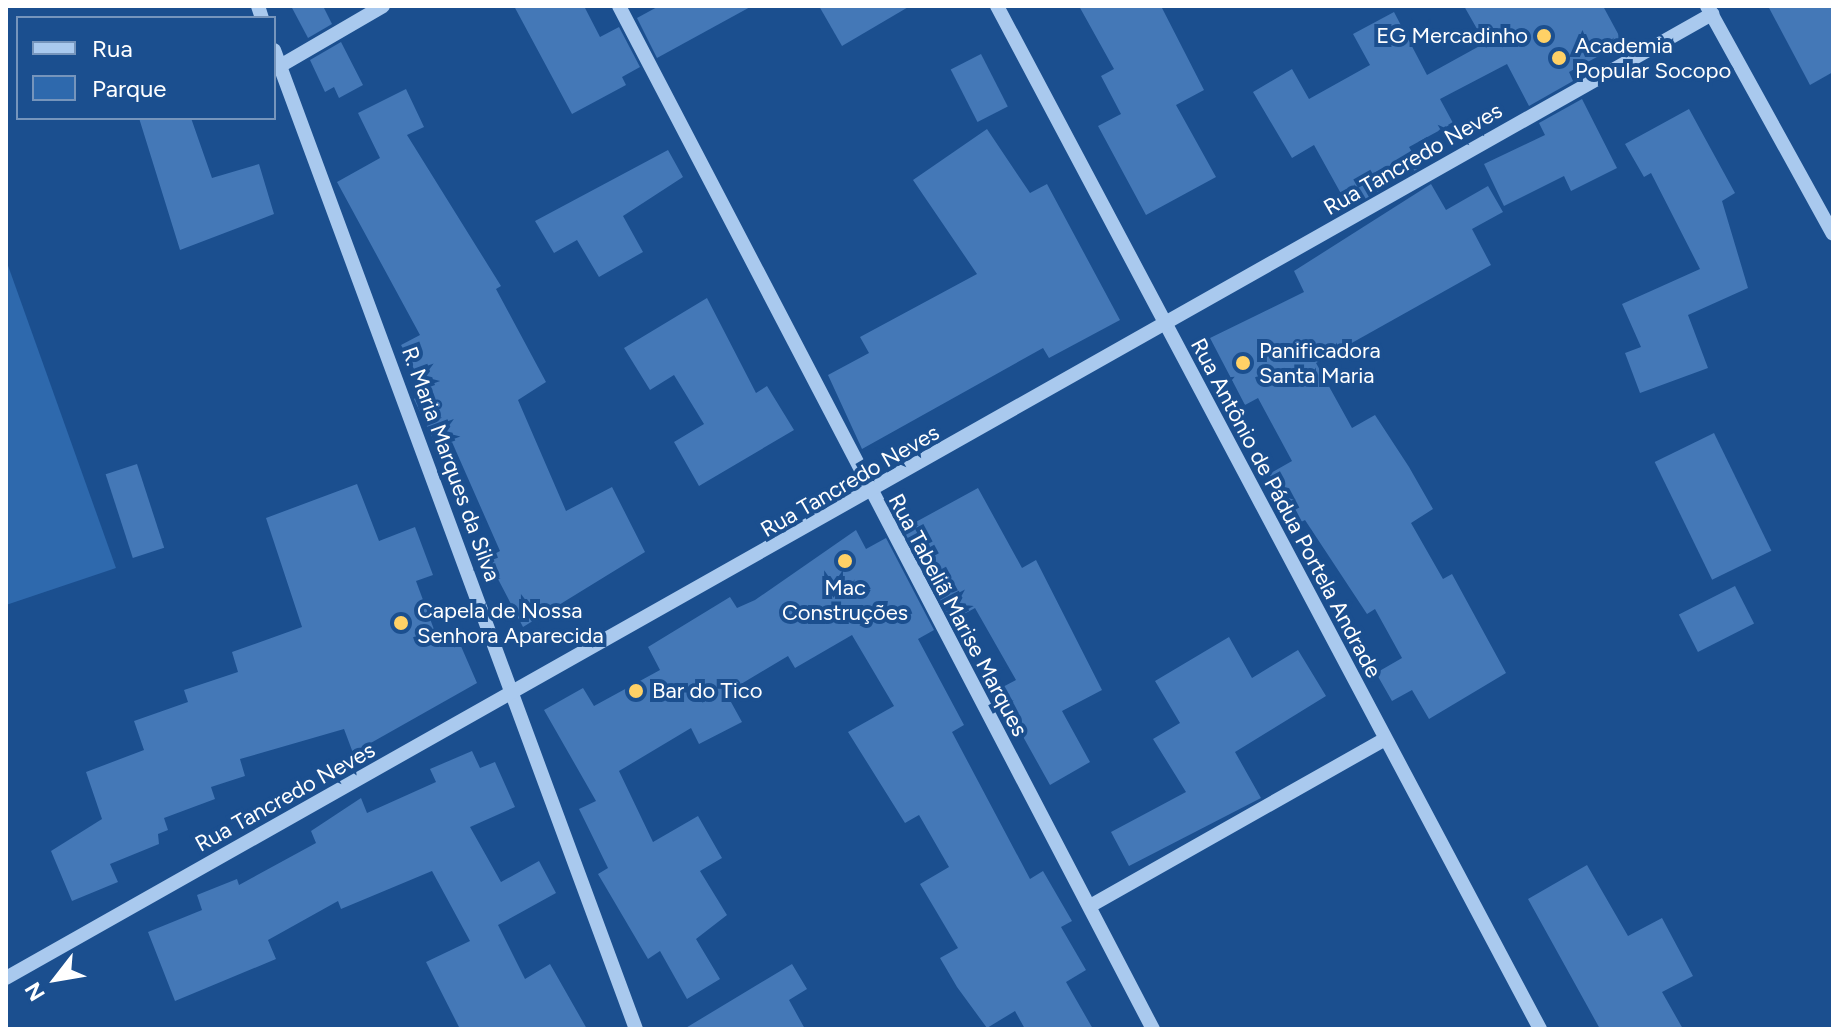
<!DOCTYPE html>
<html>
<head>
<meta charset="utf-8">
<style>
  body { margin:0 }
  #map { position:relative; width:1839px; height:1035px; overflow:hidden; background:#1b4f8f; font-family:Figtree,sans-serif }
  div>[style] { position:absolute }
  .green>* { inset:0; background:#2e69ad }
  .building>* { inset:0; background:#4478b7; transform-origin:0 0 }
  .minor>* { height:14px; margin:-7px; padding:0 7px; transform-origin:7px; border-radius:7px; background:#a9c9ee }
  .dots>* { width:22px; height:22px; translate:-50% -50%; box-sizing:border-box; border:4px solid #1b4f8f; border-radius:50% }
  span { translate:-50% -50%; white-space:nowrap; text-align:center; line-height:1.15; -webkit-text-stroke:8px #1b4f8f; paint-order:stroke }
  .poi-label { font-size:22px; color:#fff }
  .right { translate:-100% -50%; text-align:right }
  .left { translate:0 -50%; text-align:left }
  .street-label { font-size:22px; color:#fff }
  .frame { position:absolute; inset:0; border:8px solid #fff; pointer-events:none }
  .legend { position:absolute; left:16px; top:16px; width:260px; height:104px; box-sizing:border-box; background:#1b4f8f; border:2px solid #7695bc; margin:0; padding:10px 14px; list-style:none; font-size:24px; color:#fff }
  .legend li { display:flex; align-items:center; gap:16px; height:40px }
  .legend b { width:40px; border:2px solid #7695bc }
  .north { position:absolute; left:16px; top:939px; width:80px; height:80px; -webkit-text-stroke:6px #1b4f8f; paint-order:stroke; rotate:239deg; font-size:22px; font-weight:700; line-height:32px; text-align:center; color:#fff }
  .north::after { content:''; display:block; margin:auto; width:28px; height:36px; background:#fff; clip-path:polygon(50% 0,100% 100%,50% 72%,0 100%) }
</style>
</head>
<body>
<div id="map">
  <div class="green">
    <i style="clip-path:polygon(6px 260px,116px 568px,6px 605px)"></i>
  </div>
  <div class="building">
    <i style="clip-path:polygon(291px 6px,323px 6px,332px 24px,308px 38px)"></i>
    <i style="clip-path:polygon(514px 6px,584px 6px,600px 37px,619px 27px,640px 67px,622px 77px,626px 85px,572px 114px)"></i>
    <i style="clip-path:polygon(659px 6px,752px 6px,657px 58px,637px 18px)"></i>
    <i style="clip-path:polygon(819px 6px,910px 6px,842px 46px)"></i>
    <i style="clip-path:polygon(1079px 6px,1161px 6px,1204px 90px,1176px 105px,1216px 177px,1146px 215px,1098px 126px,1121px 114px,1101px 76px,1114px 69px)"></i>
    <i style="clip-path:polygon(1464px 6px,1603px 6px,1623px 43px,1569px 72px,1573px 81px,1529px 106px,1507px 64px,1440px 99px,1453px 123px,1409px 147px,1421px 167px,1349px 208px,1314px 145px,1292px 158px,1253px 92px,1292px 69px,1309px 99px,1370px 65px,1353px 34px,1394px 12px,1427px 75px,1485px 43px)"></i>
    <i style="clip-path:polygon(1768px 6px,1833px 6px,1833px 72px,1810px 85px)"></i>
    <i style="clip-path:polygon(341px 42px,363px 85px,339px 98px,334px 87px,325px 92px,310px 60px)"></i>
    <i style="left:981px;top:54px;width:59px;height:34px;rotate:63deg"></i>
    <i style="clip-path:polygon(406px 89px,424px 127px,407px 135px,501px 286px,496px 289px,546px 382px,518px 400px,566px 511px,612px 487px,645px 552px,523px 627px,487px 558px,500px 551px,452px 442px,438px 450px,414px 399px,426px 391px,401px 345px,420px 335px,337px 182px,380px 158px,358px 113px)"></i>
    <i style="clip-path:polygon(1582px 99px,1617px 168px,1571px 191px,1564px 176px,1504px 206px,1484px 164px,1545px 135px,1539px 123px)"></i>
    <i style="clip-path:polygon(1689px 109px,1735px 193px,1722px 201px,1748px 288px,1688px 315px,1708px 368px,1640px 393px,1625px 353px,1641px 347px,1622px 304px,1700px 269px,1651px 173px,1644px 177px,1625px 144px)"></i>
    <i style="clip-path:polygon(139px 118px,191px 118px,212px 178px,259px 164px,274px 214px,180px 250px)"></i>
    <i style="clip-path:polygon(987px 129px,1030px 193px,1047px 184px,1120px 320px,1049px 358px,1043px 348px,862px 449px,828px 375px,869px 353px,860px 337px,977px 274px,913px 180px)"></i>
    <i style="clip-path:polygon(668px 150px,683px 177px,623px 216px,643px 252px,599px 277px,577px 240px,554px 253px,535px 221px)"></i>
    <i style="clip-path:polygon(1431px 184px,1446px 210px,1488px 186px,1503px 212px,1472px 229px,1491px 265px,1316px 363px,1352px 428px,1375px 415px,1409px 467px,1433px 509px,1411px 523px,1443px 579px,1452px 574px,1506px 673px,1429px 719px,1412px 690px,1392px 701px,1376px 673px,1402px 658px,1375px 609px,1367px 614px,1305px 520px,1297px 524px,1269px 474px,1292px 461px,1258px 398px,1245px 405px,1210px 338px,1304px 292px,1294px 271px)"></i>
    <i style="clip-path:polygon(707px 298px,756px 393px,767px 386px,794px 430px,699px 486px,674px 442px,704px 424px,674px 375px,650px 390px,624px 348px)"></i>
    <i style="left:1714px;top:433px;width:131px;height:66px;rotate:64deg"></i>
    <i style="left:137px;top:464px;width:88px;height:33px;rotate:72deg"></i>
    <i style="clip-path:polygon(357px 484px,379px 541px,415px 527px,433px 575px,416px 581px,439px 643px,457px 637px,477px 683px,353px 753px,344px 729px,240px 759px,245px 776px,211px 787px,215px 799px,164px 818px,168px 830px,158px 834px,159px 844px,110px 864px,118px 882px,72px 901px,51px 851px,102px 819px,86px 772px,144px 750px,134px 721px,188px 702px,184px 690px,238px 672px,232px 652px,302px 627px,266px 518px)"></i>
    <i style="clip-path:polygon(978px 488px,1022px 568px,1036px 560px,1102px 690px,1062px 711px,1090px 762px,1050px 785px,997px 690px,1016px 680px,975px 608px,951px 621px,903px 529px)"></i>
    <i style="clip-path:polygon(856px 530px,866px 549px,886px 538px,934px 630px,918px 639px,964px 725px,952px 732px,1030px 879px,1043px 871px,1072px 921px,1061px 927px,1086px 970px,1066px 982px,1093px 1029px,1025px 1029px,1015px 1011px,987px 1028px,957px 987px,940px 958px,958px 948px,920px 884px,949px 867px,919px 815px,905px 823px,848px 732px,894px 706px,852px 635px,795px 668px,788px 656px,726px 693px,742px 722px,699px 744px,691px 728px,619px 771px,653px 842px,698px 816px,722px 858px,700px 871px,727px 915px,696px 939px,720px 979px,687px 999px,660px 951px,648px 959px,598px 874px,608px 868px,579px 809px,596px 801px,544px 710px,583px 688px,594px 706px,660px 670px,648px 647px,730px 597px,737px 608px,755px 600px)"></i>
    <i style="left:1735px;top:586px;width:42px;height:63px;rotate:63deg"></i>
    <i style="clip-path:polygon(1229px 637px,1252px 678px,1298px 650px,1326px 696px,1235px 752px,1261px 798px,1129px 866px,1111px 832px,1186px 792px,1153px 739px,1180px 723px,1155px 681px)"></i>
    <i style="clip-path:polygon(472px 751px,480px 768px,495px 762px,515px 807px,470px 827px,501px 882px,539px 861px,556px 893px,498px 925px,525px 979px,550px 964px,587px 1029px,460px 1029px,426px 962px,470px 941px,432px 871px,341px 909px,338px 901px,268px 940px,276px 959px,175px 1001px,148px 932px,202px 910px,197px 895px,237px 879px,239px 885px,316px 843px,311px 831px,361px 798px,367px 813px,436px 782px,430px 769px)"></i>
    <i style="clip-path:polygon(1587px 865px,1628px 936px,1662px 918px,1693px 976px,1662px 992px,1683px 1029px,1600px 1029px,1528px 899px)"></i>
    <i style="clip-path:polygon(792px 964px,807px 989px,789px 1000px,805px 1029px,684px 1029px)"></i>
  </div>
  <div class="minor">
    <i style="left:258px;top:6px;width:13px;rotate:72deg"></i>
    <i style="left:619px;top:6px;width:1154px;rotate:62.44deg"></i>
    <i style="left:997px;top:6px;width:1158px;rotate:62.04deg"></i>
    <i style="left:1707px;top:6px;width:260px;rotate:61.1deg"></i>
    <i style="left:274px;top:50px;width:1044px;rotate:69.71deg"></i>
    <i style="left:280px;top:66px;width:119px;rotate:-30.2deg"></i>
    <i style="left:1090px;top:906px;width:339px;rotate:-29.5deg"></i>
    <i style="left:6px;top:978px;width:1960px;rotate:-29.47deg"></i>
  </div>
  <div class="dots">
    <i style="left:1544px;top:36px;background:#ffd166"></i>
    <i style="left:1559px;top:58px;background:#ffd166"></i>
    <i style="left:1243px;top:363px;background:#ffd166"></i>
    <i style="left:845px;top:561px;background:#ffd166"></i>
    <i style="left:401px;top:623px;background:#ffd166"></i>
    <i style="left:636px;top:691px;background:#ffd166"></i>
  </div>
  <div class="poi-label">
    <span class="right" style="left:1528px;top:36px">EG Mercadinho</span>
    <span class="left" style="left:1575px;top:58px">Academia<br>Popular Socopo</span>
    <span class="left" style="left:1259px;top:363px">Panificadora<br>Santa Maria</span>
    <span style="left:845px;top:600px">Mac<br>Construções</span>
    <span class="left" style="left:417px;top:623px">Capela de Nossa<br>Senhora Aparecida</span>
    <span class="left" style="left:652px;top:691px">Bar do Tico</span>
  </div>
  <div class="street-label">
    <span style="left:1413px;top:159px;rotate:-30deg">Rua Tancredo Neves</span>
    <span style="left:451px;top:464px;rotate:70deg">R. Maria Marques da Silva</span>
    <span style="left:850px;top:481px;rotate:-30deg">Rua Tancredo Neves</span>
    <span style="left:1286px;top:508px;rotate:62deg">Rua Antônio de Pádua Portela Andrade</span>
    <span style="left:958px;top:615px;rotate:62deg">Rua Tabeliã Marise Marques</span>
    <span style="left:285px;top:797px;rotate:-29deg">Rua Tancredo Neves</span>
  </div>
  <div class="frame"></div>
  <ul class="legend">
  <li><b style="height:10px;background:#a9c9ee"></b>Rua</li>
  <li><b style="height:22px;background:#2e69ad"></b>Parque</li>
  </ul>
  <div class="north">N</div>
</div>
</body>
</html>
